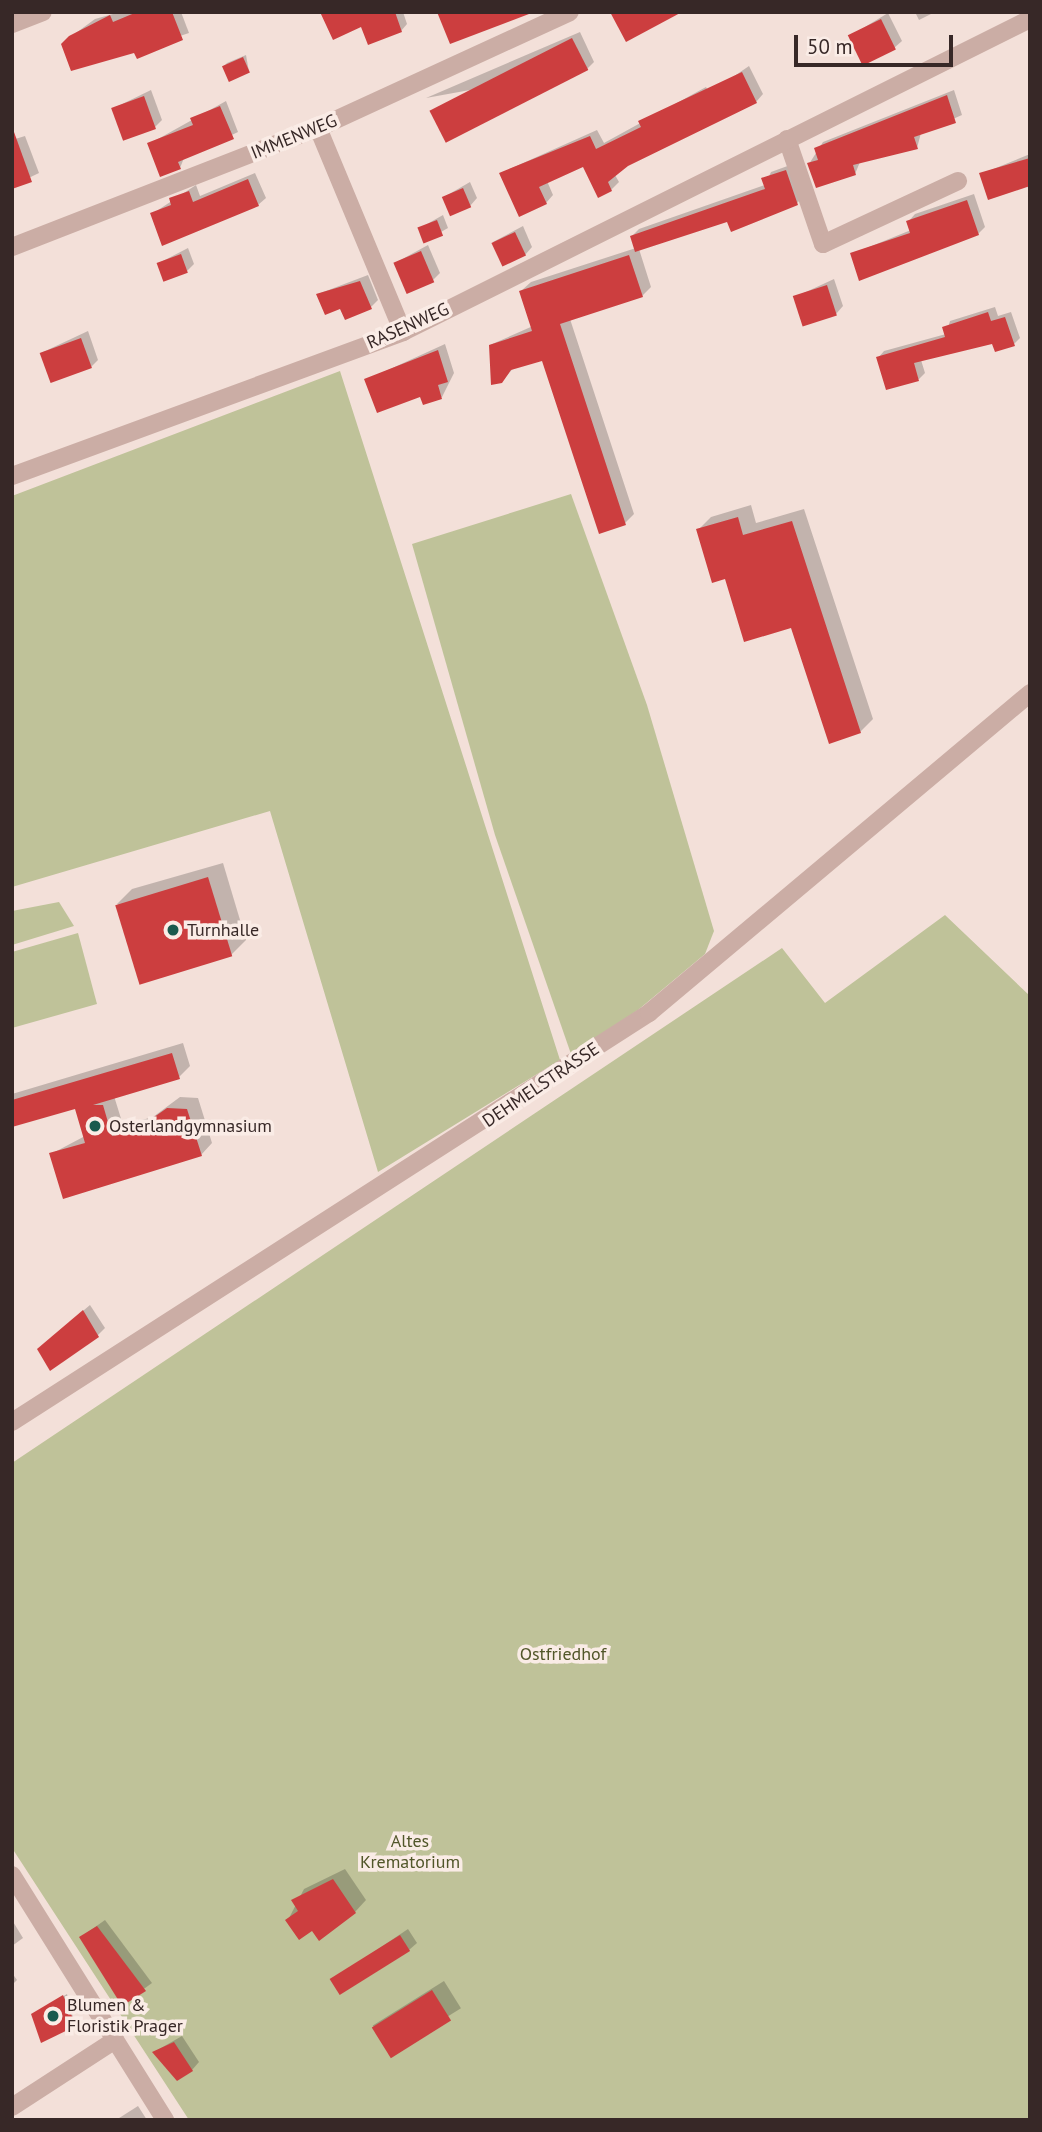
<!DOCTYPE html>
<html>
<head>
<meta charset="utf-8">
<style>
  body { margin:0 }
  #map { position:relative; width:1042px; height:2132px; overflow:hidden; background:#f3e0d9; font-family:"PT Sans",sans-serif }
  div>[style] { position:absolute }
  .green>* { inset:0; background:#bfc299 }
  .shadow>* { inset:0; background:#0003; transform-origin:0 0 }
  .building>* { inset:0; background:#cc3e3f; transform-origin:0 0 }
  .minor>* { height:18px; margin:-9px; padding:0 9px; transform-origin:9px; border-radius:9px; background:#cbada5 }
  .dots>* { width:19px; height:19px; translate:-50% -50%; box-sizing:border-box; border:4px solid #faece6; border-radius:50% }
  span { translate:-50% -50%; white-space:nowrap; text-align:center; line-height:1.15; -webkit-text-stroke:7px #faece6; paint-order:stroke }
  .street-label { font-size:18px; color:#372827 }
  .poi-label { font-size:18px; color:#372827 }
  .left { translate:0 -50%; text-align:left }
  .park-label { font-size:18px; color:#515629 }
  .frame { position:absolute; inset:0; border:14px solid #372827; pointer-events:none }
  .scale { position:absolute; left:794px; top:35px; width:159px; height:32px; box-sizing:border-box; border:4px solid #372827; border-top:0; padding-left:9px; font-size:21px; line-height:24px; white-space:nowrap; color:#372827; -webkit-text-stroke:5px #faece6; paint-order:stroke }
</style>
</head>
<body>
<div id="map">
  <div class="green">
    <i style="clip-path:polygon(340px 371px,560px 1060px,378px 1172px,270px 811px,12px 887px,12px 496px)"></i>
    <i style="clip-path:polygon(571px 494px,647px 705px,714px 931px,705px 954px,638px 1010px,571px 1054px,495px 835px,412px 544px)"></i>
    <i style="clip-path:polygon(59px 902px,74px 926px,12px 945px,12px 911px)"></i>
    <i style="clip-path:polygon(945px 915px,1030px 996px,1030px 2120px,189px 2120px,12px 1848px,12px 1463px,782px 948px,825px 1003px)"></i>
    <i style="clip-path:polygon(78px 933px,97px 1004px,12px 1028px,12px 952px)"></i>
  </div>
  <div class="shadow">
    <i style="clip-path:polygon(120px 12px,181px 12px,189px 33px,135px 51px,69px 38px,95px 19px)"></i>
    <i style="clip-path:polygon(322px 12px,403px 12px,407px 24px,401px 31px)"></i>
    <i style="clip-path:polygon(915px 12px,935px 12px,919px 20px)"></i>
    <i style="clip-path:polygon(888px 13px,902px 41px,894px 48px,850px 36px)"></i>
    <i style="clip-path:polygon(580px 32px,594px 62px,587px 69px,426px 98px)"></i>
    <i style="clip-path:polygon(246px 55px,249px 72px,224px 66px,227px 63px)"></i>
    <i style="clip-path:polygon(749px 66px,763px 94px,756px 102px,727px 81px)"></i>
    <i style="clip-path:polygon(706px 87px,721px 115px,627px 164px,615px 175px,619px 182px,611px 190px,583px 165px,547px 181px,553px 195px,546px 203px,501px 173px,597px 130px,604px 143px)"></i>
    <i style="clip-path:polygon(151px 90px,162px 120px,155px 127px,114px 108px)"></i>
    <i style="clip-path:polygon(954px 90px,962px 115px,921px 133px,917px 148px,860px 162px,855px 174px,809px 164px,823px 142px)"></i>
    <i style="clip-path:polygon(226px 101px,238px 132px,184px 158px,180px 168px,149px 144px)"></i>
    <i style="clip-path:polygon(25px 136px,39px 173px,12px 186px,12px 140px)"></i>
    <i style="clip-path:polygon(1030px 154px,1030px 194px,1027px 185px,981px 174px)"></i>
    <i style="clip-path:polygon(793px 164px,804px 196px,797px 203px,732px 230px,728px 220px,639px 249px,651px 287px,642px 296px,570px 319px,634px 514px,625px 523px,543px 359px,517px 364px,502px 381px,490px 345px,533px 326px,521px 291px,531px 282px,636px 248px,632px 236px,639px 229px,765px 185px,771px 172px)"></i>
    <i style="clip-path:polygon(255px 173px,266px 198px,258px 205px,152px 214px,196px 185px,200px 196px)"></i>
    <i style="clip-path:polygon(470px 182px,477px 198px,470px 206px,444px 197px)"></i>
    <i style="clip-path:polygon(974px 194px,985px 227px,978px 234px,852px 254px,911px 230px,908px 222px,915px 214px)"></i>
    <i style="clip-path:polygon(443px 215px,448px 228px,425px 241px,420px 228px)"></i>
    <i style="clip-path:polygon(523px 226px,532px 247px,525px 255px,493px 242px)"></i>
    <i style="clip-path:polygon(428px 245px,440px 273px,433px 280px,395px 263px)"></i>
    <i style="clip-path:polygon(188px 248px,194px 264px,187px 271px,159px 263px)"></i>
    <i style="clip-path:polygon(368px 275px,378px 300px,371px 307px,341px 307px,318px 294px)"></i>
    <i style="clip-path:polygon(834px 279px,843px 306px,836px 314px,795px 297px)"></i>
    <i style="clip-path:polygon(995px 307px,998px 316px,1011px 312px,1020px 338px,1014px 344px,993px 342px,921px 360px,925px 373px,919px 379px,887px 388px,878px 358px,884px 351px,946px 334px,950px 321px)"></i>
    <i style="clip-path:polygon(88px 331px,98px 360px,91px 367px,41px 353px)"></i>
    <i style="clip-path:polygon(445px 344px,454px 373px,442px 397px,424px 403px,421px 395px,366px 380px)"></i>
    <i style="clip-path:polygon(751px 505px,756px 523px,804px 509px,873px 719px,860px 732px,792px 626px,726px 576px,698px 530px,711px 517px)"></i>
    <i style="clip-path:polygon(223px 863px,246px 940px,231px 955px,117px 904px,132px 889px)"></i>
    <i style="clip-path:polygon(183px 1043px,190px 1066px,179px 1077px,114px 1096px,123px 1125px,153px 1117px,180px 1097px,198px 1098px,212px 1143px,201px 1155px,51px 1154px,85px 1136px,76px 1107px,12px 1126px,12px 1094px)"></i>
    <i style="clip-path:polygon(90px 1305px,105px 1328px,98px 1335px,46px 1342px)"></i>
    <i style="clip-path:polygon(345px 1869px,366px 1900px,355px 1912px,313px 1928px,288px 1920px,304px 1889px)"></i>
    <i style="clip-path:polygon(12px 1920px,23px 1938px,12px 1946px)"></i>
    <i style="clip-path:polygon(105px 1920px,152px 1983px,123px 2004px,81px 1937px)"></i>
    <i style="clip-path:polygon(408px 1929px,417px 1943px,409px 1950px,332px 1980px)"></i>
    <i style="clip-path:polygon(12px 1973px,17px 1980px,12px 1985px)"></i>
    <i style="left:444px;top:1981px;width:32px;height:84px;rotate:58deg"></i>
    <i style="clip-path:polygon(67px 1994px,75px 2025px,34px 2014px)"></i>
    <i style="clip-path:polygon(182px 2036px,199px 2062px,192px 2070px,154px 2052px)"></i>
    <i style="clip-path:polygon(138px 2106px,147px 2120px,116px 2120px)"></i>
  </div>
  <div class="building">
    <i style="clip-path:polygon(137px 12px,172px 12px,183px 40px,137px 59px,134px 53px,71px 71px,61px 44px,69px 36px,110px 15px,113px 22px)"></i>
    <i style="clip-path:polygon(320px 12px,395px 12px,402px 32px,368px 45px,361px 27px,333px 40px)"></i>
    <i style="clip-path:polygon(437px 12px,528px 12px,529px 14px,450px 44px)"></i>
    <i style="clip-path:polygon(610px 12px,682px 12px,626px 42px)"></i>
    <i style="left:881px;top:19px;width:34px;height:37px;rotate:64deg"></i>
    <i style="left:572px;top:38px;width:36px;height:160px;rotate:63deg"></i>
    <i style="left:243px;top:57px;width:17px;height:23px;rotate:66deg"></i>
    <i style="clip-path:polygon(742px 72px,757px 103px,628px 166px,608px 182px,612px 191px,598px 198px,583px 167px,539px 187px,547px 204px,519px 217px,499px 173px,590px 136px,596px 149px,641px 127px,638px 121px)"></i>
    <i style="clip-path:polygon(947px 95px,956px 123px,914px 137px,918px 149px,853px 165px,856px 175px,816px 188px,807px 163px,818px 160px,814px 148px)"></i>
    <i style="left:144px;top:96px;width:35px;height:35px;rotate:70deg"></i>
    <i style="clip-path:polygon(220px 106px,234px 139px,178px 162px,181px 169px,160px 177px,147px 143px,193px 125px,190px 118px)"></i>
    <i style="clip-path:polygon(14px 132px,32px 182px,12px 189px,12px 133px)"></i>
    <i style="clip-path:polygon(1030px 158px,1030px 186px,988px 200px,979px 173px)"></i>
    <i style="clip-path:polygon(786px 170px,798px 205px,731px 232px,727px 222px,635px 252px,630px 236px,765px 189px,761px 178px)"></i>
    <i style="clip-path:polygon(248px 179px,259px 206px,162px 246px,150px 213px,171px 205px,169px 198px,189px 191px,193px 202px)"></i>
    <i style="left:463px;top:188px;width:21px;height:23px;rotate:67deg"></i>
    <i style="clip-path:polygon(967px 200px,979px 235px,859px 281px,850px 253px,910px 233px,906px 221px)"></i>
    <i style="left:437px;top:220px;width:17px;height:21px;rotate:69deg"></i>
    <i style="left:515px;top:232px;width:26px;height:26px;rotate:65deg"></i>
    <i style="left:421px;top:251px;width:34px;height:30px;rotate:67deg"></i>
    <i style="left:181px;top:254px;width:20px;height:26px;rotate:70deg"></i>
    <i style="clip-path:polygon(629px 255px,643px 297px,560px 324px,626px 525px,599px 534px,542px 361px,511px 370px,502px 383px,491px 385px,489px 345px,532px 331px,519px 291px)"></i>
    <i style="clip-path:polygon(360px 281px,372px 309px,345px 320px,340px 309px,325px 315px,316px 294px)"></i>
    <i style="left:827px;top:285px;width:32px;height:36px;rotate:72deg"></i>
    <i style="clip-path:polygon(988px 312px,991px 321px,1005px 317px,1015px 346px,995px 352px,992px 344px,914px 363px,919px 381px,886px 390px,876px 357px,945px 337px,942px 327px)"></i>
    <i style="left:81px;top:338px;width:32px;height:44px;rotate:70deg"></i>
    <i style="clip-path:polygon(438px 350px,448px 382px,438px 385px,442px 399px,423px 405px,420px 397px,377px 413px,364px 379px)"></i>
    <i style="clip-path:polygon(738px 517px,743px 535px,792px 521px,861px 733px,829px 744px,791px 628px,744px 642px,725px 579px,712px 583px,696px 529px)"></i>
    <i style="left:208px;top:877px;width:83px;height:97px;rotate:73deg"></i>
    <i style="clip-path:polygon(172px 1053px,180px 1079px,93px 1105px,103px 1105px,112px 1136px,140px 1127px,167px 1108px,187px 1109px,202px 1156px,63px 1199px,49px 1153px,85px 1143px,75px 1109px,12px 1127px,12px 1100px)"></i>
    <i style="clip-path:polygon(83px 1310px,99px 1337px,50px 1371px,37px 1349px)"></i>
    <i style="clip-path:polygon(333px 1879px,356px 1913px,319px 1941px,312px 1931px,299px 1940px,285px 1920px,298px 1911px,291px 1900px)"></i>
    <i style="clip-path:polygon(97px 1926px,146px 1991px,122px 2006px,79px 1937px)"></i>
    <i style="left:400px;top:1935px;width:19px;height:83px;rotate:58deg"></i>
    <i style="left:432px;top:1990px;width:36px;height:71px;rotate:58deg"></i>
    <i style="clip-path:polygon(63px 1995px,76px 2026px,41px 2043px,31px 2014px)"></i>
    <i style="clip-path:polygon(174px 2042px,193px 2071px,177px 2081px,152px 2052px)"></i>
  </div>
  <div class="minor">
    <i style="left:12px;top:24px;width:33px;rotate:-21deg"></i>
    <i style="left:318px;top:128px;width:221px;rotate:67.4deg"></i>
    <i style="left:787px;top:139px;width:111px;rotate:71.1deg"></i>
    <i style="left:823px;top:244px;width:149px;rotate:-25deg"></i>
    <i style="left:12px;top:247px;width:328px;rotate:-21.3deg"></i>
    <i style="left:318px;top:128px;width:277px;rotate:-24.7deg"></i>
    <i style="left:12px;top:476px;width:417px;rotate:-20.2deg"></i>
    <i style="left:403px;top:332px;width:701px;rotate:-26.53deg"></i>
    <i style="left:12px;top:1422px;width:757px;rotate:-32.7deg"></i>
    <i style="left:649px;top:1013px;width:498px;rotate:-40deg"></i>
    <i style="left:12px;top:1875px;width:289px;rotate:58deg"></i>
    <i style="left:12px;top:2107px;width:123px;rotate:-33deg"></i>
  </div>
  <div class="dots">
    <i style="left:173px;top:930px;background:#1a5a4e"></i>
    <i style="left:95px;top:1126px;background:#1a5a4e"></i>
    <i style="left:53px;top:2016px;background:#1a5a4e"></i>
  </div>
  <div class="street-label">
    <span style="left:294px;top:137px;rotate:-22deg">IMMENWEG</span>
    <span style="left:408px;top:326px;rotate:-24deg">RASENWEG</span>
    <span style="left:541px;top:1085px;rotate:-34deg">DEHMELSTRASSE</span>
  </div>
  <div class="poi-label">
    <span class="left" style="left:187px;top:930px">Turnhalle</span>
    <span class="left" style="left:109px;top:1126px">Osterlandgymnasium</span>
    <span class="left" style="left:67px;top:2016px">Blumen &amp;<br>Floristik Prager</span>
  </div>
  <div class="park-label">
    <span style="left:563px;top:1654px">Ostfriedhof</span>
    <span style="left:410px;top:1852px">Altes<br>Krematorium</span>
  </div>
  <div class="frame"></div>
  <div class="scale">50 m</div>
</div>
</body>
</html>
